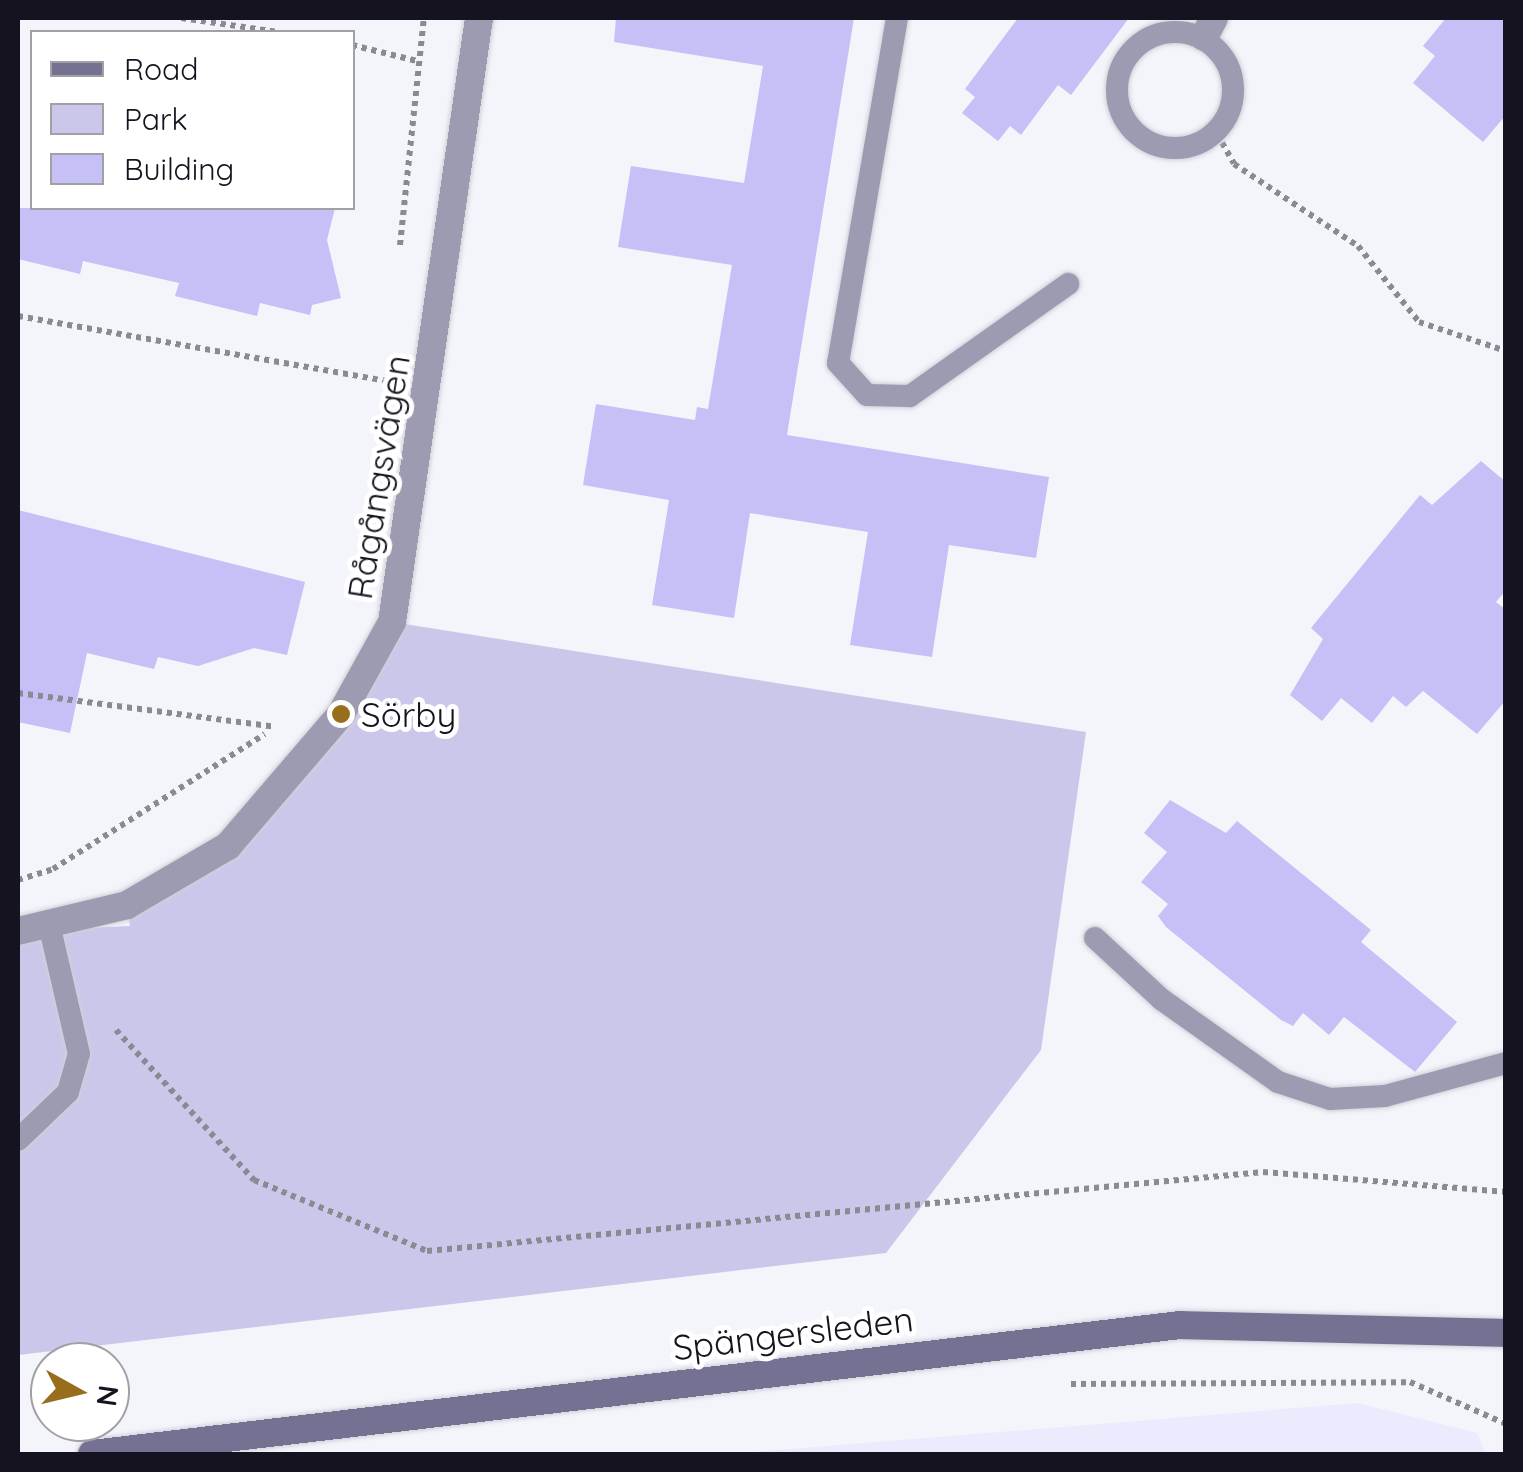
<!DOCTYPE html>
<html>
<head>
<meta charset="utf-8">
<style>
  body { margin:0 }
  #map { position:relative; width:1523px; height:1472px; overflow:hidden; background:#f4f4fb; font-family:Quicksand,sans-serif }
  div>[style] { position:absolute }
  .built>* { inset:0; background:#ecebfd }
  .green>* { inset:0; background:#cac7eb }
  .building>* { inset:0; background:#c5c0f5 }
  .path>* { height:6px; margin-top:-3px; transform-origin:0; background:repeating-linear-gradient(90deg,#8a8a93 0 5px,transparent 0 10px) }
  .roads { filter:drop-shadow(0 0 2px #d0d0d8) drop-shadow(0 0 2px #d0d0d8) }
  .service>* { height:22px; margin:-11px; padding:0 11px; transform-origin:11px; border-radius:11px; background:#9d9bb2 }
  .service>.ring { margin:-11px; padding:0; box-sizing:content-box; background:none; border:22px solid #9d9bb2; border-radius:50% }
  .minor>* { height:28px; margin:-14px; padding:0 14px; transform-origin:14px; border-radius:14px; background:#9d9bb2 }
  .secondary>* { height:28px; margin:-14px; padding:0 14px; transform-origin:14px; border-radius:14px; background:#747192 }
  .dots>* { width:28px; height:28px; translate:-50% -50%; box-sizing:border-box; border:5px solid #fff; border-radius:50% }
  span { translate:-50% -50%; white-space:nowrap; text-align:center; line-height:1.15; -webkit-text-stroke:10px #fff; paint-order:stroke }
  .street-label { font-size:35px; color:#14131f }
  .poi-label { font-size:35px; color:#14131f }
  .left { translate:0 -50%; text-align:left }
  .frame { position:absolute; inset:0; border:20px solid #14131f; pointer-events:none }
  .legend { position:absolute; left:30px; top:30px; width:325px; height:180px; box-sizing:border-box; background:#fff; border:2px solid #a1a1a5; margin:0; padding:12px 18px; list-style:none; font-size:30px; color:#14131f }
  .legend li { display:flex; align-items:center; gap:20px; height:50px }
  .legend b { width:50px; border:2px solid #a1a1a5 }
  .north { position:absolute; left:30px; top:1342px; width:100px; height:100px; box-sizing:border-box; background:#fff; border:2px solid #a1a1a5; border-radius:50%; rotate:98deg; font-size:28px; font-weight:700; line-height:40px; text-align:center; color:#14131f }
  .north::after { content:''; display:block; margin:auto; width:35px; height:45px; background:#986d1b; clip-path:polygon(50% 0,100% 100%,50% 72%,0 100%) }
</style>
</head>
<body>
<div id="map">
  <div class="built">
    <i style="clip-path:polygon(1358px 1403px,1477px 1433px,1486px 1454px,728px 1454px)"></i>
  </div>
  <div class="green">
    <i style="clip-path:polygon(392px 622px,1086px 732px,1041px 1050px,886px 1253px,18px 1355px,18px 931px,130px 926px,127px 905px,228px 846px)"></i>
  </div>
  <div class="building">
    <i style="clip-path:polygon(616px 18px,854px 18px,787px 435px,1049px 477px,1036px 558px,949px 545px,932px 657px,850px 645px,868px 532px,750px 513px,734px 618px,652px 605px,669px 500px,583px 485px,596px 404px,695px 420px,697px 407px,708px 409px,732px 265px,618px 247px,631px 166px,744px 183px,763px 66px,614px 42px)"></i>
    <i style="clip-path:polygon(1018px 18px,1129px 18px,1071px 95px,1058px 85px,1021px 135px,1010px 126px,998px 141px,962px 113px,975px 97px,965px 89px)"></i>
    <i style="clip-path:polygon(1446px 18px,1506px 18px,1506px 115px,1483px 142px,1413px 83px,1435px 56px,1423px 46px)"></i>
    <i style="clip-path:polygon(18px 208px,335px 208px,327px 240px,341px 298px,312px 305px,310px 315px,260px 303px,257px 316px,175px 296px,179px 283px,83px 261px,80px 274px,18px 259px)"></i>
    <i style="clip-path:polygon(1481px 461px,1506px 482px,1506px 590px,1496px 602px,1506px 610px,1506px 700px,1477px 734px,1423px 691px,1406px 707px,1393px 696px,1372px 723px,1341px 698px,1322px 721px,1290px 695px,1323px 639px,1311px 628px,1420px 495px,1432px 505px)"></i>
    <i style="clip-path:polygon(18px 510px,305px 582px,287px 655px,254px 648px,198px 666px,158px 657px,154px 669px,87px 653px,70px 733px,18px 722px)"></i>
    <i style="clip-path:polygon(1170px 800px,1226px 833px,1237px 821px,1371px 930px,1361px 942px,1457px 1022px,1415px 1072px,1344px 1017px,1329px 1035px,1303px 1013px,1293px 1026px,1281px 1020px,1166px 927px,1158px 916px,1168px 904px,1141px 882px,1167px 852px,1144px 833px)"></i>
  </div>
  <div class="path">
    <i style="left:181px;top:18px;width:98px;rotate:8.2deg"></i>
    <i style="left:352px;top:45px;width:67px;rotate:13.8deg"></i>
    <i style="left:1217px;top:134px;width:34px;rotate:60deg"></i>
    <i style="left:1234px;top:164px;width:149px;rotate:33.5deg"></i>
    <i style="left:1358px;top:246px;width:97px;rotate:51.2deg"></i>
    <i style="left:1419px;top:322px;width:92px;rotate:18.4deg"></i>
    <i style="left:400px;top:245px;width:228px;rotate:-84deg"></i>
    <i style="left:18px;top:316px;width:375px;rotate:10deg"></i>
    <i style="left:18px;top:693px;width:259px;rotate:7.5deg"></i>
    <i style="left:18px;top:880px;width:37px;rotate:-17deg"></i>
    <i style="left:53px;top:869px;width:251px;rotate:-32.5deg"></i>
    <i style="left:116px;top:1030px;width:204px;rotate:47.4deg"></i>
    <i style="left:254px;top:1180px;width:187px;rotate:22.3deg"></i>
    <i style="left:427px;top:1251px;width:840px;rotate:-5.4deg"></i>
    <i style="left:1263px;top:1172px;width:244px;rotate:4.7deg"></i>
    <i style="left:1071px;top:1384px;width:339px;rotate:-0.3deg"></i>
    <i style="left:1410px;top:1382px;width:105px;rotate:23.6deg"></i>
  </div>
  <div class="roads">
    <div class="service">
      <i style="left:897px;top:18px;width:350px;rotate:99.7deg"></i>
      <i style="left:838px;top:363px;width:43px;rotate:47.8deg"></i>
      <i style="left:867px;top:395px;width:43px;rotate:1.3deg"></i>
      <i style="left:910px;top:396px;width:194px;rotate:-35.3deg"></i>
      <i class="ring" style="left:1117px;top:32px;width:94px;height:94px"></i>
      <i style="left:1095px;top:938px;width:90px;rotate:42.7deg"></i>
      <i style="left:1161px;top:999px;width:143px;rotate:35.4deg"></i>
      <i style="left:1278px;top:1082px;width:55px;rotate:18.1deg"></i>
      <i style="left:1330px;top:1099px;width:55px;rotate:-3.1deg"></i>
      <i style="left:1385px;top:1096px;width:125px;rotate:-15.3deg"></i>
      <i style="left:18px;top:1140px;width:69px;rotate:-43.8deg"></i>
      <i style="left:68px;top:1092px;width:40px;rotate:-74deg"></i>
      <i style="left:79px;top:1054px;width:129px;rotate:-103deg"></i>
    </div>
    <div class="minor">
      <i style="left:1204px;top:37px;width:21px;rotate:-62deg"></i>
      <i style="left:18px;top:931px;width:112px;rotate:-13.4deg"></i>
      <i style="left:127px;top:905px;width:117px;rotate:-30.3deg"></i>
      <i style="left:228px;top:846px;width:174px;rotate:-49.4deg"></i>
      <i style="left:341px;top:714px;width:105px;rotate:-61deg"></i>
      <i style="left:392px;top:622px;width:610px;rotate:-81.8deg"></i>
    </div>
    <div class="secondary">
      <i style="left:92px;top:1454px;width:1096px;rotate:-6.76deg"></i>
      <i style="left:1180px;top:1325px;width:326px;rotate:1.4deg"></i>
    </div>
  </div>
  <div class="dots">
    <i style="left:341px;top:714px;background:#986d1b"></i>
  </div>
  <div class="street-label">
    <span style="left:378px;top:477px;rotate:-81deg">Rågångsvägen</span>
    <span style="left:793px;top:1333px;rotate:-7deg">Spängersleden</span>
  </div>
  <div class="poi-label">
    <span class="left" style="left:361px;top:714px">Sörby</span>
  </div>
  <div class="frame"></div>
  <ul class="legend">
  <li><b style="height:12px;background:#747192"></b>Road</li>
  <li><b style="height:28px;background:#cac7eb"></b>Park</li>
  <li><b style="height:28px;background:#c5c0f5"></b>Building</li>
  </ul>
  <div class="north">N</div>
</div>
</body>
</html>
